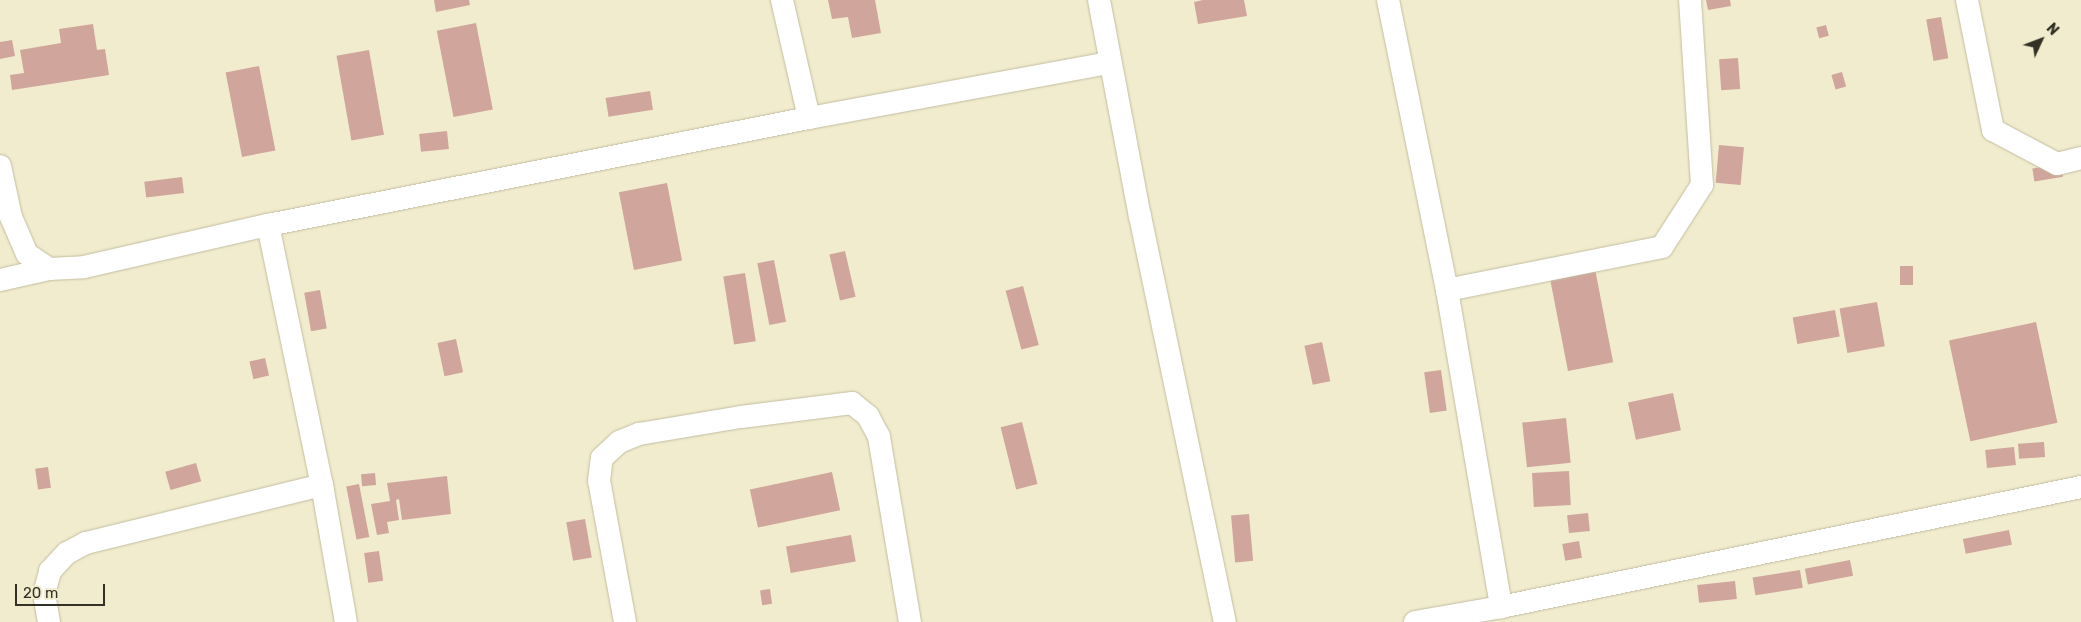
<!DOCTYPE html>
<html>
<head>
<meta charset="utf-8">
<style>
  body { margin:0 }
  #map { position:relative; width:2081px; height:622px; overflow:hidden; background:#f1ecce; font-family:Rubik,sans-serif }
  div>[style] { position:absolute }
  .building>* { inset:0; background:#d0a59c; transform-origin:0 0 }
  .roads { filter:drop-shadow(0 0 1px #c2bda0) drop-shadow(0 0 1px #c2bda0) }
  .minor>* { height:22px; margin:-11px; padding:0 11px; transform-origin:11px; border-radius:11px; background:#fff }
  span { translate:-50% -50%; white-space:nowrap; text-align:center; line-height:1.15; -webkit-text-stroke:4px #f1ecce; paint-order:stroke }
  .north { position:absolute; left:2016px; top:15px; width:50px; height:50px; -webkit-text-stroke:4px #f1ecce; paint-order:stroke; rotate:47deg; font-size:14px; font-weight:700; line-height:20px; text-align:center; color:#333125 }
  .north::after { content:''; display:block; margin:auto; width:18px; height:22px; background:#333125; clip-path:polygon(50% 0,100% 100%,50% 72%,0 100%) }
  .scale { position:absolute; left:15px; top:584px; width:90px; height:22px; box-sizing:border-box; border:2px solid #333125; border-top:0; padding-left:6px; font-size:15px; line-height:18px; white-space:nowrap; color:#333125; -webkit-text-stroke:4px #f1ecce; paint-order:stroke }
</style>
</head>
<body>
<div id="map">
  <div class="building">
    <i style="clip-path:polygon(434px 0,469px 0,470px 5px,436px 12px)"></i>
    <i style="clip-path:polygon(828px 0,875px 0,881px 33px,852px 38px,848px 17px,832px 19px)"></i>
    <i style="clip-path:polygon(1203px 0,1244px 0,1247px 16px,1198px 24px,1194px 2px)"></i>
    <i style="clip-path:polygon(1706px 0,1730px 0,1731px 6px,1708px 10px)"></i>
    <i style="left:1941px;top:17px;width:42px;height:15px;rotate:80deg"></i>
    <i style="left:476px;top:23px;width:88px;height:40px;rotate:79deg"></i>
    <i style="clip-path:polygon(93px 24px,97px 50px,105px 49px,109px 75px,12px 90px,10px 75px,24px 73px,20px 50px,61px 43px,59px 29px)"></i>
    <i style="left:1826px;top:25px;width:11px;height:10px;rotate:75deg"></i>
    <i style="clip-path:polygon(12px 40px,15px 56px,0 59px,0 42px)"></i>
    <i style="left:369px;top:50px;width:86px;height:33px;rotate:80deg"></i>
    <i style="left:1738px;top:58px;width:31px;height:19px;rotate:86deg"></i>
    <i style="left:259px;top:66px;width:86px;height:34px;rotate:79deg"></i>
    <i style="left:1842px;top:72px;width:15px;height:11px;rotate:74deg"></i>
    <i style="left:650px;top:91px;width:19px;height:45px;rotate:81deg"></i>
    <i style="left:447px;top:131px;width:18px;height:28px;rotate:84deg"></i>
    <i style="left:1719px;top:145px;width:25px;height:38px;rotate:5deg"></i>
    <i style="left:2061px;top:164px;width:13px;height:29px;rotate:81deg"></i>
    <i style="left:182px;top:177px;width:16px;height:38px;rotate:83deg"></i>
    <i style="left:667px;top:183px;width:79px;height:49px;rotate:79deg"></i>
    <i style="left:845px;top:251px;width:47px;height:16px;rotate:77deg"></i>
    <i style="left:774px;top:260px;width:63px;height:17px;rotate:79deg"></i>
    <i style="left:1900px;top:266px;width:13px;height:19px"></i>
    <i style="left:1595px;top:269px;width:95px;height:46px;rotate:79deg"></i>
    <i style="left:745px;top:273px;width:69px;height:22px;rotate:81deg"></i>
    <i style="left:1023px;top:286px;width:61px;height:18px;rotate:75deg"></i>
    <i style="left:320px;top:290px;width:39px;height:16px;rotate:80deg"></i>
    <i style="left:1877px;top:302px;width:45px;height:38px;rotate:80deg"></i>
    <i style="left:1835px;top:310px;width:27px;height:43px;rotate:80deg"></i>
    <i style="left:2036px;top:322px;width:103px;height:89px;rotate:78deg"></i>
    <i style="left:456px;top:339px;width:34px;height:19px;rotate:78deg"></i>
    <i style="left:1322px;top:342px;width:40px;height:18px;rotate:78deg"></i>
    <i style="left:265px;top:358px;width:18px;height:16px;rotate:77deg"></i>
    <i style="left:1441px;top:370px;width:41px;height:17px;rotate:82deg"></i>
    <i style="left:1673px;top:393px;width:38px;height:46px;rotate:78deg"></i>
    <i style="left:1566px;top:418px;width:45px;height:44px;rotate:84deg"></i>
    <i style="left:1022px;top:422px;width:64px;height:22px;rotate:76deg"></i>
    <i style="left:2044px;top:442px;width:15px;height:26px;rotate:86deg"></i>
    <i style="left:2014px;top:447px;width:18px;height:29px;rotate:84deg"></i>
    <i style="left:196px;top:463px;width:19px;height:32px;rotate:74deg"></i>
    <i style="left:48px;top:467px;width:21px;height:13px;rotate:82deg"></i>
    <i style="left:1569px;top:471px;width:34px;height:37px;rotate:87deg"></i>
    <i style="left:832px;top:472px;width:39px;height:84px;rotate:78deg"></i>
    <i style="left:375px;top:473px;width:12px;height:14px;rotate:85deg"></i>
    <i style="clip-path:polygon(447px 476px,451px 514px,402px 520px,399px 499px,396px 500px,399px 520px,387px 522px,389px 533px,377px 535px,371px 504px,390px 501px,387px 483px)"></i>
    <i style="left:359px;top:484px;width:54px;height:13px;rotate:79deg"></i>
    <i style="left:1588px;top:513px;width:18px;height:21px;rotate:84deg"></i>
    <i style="left:1249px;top:514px;width:47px;height:18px;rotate:85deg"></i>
    <i style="left:585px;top:519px;width:39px;height:19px;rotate:80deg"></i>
    <i style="left:2009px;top:530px;width:15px;height:47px;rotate:79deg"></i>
    <i style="left:851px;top:535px;width:27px;height:66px;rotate:80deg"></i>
    <i style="left:1579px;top:541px;width:17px;height:17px;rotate:80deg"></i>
    <i style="left:379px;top:551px;width:30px;height:15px;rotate:82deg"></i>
    <i style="left:1850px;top:560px;width:16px;height:46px;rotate:79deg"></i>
    <i style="left:1800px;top:570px;width:18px;height:48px;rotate:81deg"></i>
    <i style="left:1735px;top:581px;width:18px;height:38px;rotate:84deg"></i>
    <i style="left:770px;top:589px;width:15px;height:10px;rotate:82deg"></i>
  </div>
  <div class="roads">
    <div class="minor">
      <i style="left:782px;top:0;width:121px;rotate:77.1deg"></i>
      <i style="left:1099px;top:0;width:220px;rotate:79.3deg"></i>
      <i style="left:1140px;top:216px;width:415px;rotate:78.2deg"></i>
      <i style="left:1388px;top:0;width:296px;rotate:78.5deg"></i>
      <i style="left:1447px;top:290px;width:322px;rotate:80.3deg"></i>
      <i style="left:1967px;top:0;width:133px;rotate:78.7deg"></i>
      <i style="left:1993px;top:130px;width:72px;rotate:28deg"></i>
      <i style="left:2057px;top:164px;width:25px;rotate:-14deg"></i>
      <i style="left:0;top:166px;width:52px;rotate:77.8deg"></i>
      <i style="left:11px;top:217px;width:40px;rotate:66.6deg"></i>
      <i style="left:27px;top:254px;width:27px;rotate:34deg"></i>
      <i style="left:49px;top:269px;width:35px;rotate:-3deg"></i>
      <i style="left:84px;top:267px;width:189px;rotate:-12.9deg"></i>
      <i style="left:268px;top:225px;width:551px;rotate:-11.19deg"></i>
      <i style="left:809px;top:118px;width:306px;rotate:-10.4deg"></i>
      <i style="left:268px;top:225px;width:266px;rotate:78.3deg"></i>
      <i style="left:322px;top:485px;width:139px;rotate:80.1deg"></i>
      <i style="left:0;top:280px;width:50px;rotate:-12.7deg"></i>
      <i style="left:1447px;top:290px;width:219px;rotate:-11.3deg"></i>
      <i style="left:1662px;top:247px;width:74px;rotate:-57.2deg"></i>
      <i style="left:1702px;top:185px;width:185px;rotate:-93.7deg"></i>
      <i style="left:49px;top:622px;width:28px;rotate:-100deg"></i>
      <i style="left:44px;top:594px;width:24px;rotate:-75deg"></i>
      <i style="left:50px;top:571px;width:25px;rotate:-47deg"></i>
      <i style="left:67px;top:553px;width:21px;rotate:-28deg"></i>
      <i style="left:86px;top:543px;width:243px;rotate:-13.8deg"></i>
      <i style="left:625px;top:622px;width:143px;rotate:-100.4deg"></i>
      <i style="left:599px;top:481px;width:23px;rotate:-83deg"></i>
      <i style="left:602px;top:458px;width:23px;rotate:-43deg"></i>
      <i style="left:619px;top:442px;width:22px;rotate:-22deg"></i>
      <i style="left:639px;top:434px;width:103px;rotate:-9.5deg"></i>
      <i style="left:741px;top:417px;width:112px;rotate:-7.2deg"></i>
      <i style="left:852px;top:403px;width:21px;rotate:39deg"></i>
      <i style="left:868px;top:416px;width:24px;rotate:62deg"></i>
      <i style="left:879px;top:437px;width:188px;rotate:80.5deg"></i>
      <i style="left:1415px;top:622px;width:87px;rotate:-9.9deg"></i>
      <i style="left:1501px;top:607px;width:592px;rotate:-11.69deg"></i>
    </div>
  </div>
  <div class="north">N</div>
  <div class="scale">20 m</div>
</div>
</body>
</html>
